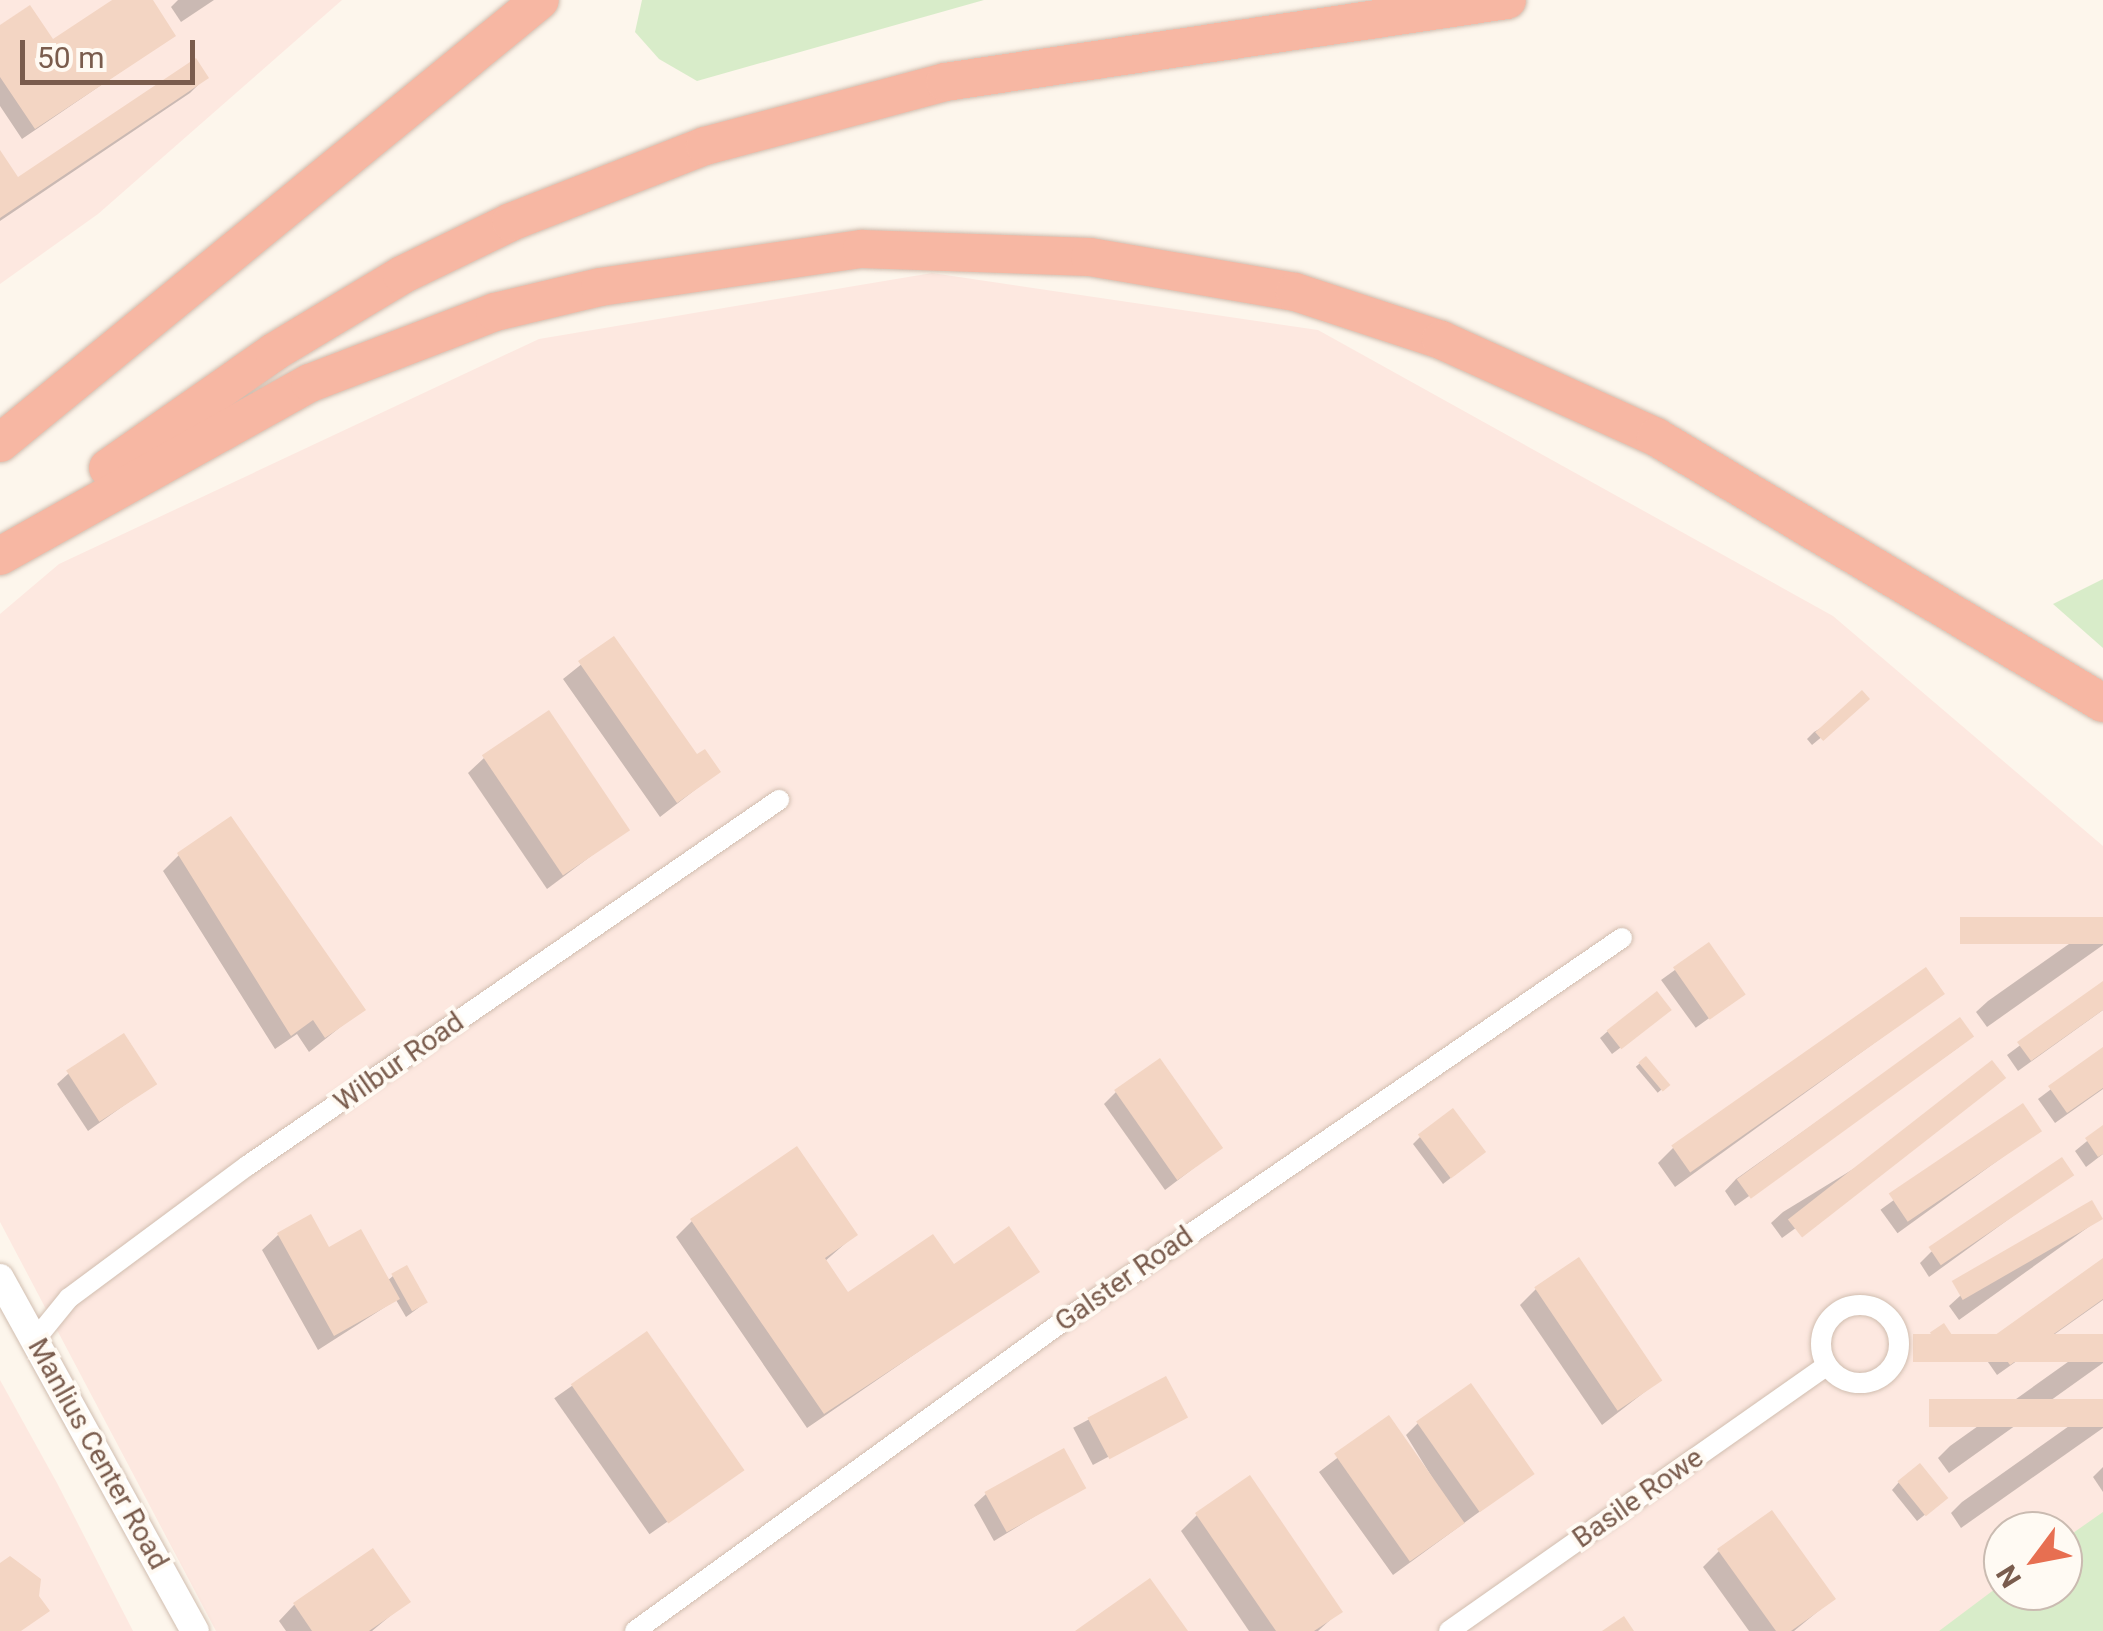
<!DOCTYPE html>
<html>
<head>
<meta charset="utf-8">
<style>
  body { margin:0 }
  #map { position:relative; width:2103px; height:1631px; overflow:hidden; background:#fdf6ec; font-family:Roboto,sans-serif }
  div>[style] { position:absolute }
  .commercial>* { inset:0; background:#fde8e0 }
  .green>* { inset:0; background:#d8ecc9 }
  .shadow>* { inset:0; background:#0003; transform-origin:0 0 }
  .building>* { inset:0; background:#f3d5c3; transform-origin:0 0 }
  .roads { filter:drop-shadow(0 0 2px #d1beb0) drop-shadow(0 0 2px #d1beb0) }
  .street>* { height:20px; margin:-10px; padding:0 10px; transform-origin:10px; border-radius:10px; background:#fff }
  .street>.ring { margin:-10px; padding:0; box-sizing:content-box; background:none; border:20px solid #fff; border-radius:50% }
  .secondary>* { height:28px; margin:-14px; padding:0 14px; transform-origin:14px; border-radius:14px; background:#fff }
  .highway>* { height:38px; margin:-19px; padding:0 19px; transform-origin:19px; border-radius:19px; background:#f7b7a3 }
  span { translate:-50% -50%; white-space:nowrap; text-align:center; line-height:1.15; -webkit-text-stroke:8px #fffaf3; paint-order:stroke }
  .street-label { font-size:28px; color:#7a5c4d }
  .north { position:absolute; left:1983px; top:1511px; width:100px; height:100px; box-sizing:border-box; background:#fffaf3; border:2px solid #cabbb1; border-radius:50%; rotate:238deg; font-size:28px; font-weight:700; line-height:40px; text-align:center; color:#7a5c4d }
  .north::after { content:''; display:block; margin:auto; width:35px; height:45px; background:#e76f51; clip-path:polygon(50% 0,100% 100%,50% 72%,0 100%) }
  .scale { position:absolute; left:20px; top:40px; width:175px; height:45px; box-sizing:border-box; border:5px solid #7a5c4d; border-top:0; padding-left:12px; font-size:30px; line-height:35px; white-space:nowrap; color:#7a5c4d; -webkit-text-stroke:8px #fffaf3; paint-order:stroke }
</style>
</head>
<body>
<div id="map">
  <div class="commercial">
    <i style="clip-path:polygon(0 0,342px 0,98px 214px,0 284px)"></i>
    <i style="clip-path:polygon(932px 273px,1318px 330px,1833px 616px,2103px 846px,2103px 1515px,2063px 1544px,2063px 1531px,2003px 1531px,2003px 1587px,1943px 1631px,216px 1631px,0 1222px,0 614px,59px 564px,539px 339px)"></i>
    <i style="clip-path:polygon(0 1380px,57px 1483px,133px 1631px,0 1631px)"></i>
  </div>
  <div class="green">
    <i style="clip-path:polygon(642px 0,984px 0,697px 81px,659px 59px,635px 32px)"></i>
    <i style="clip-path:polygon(2103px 579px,2103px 648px,2053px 604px)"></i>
    <i style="clip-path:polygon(2103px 1512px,2103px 1631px,1939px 1631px,2003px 1583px,2003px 1591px,2063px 1591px,2063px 1540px)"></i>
  </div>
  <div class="shadow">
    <i style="clip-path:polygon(117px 0,150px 0,173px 36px,22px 139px,0 106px,0 27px,52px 43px)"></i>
    <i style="clip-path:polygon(178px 0,214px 0,181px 22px,171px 7px)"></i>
    <i style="clip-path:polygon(206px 77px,190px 93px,0 221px,0 155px,18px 181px)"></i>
    <i style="clip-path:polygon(613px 639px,696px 758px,718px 772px,660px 817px,563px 679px)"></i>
    <i style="clip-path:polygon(1859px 706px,1812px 745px,1807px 739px,1814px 732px)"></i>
    <i style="clip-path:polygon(484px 758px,627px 829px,547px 889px,468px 773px)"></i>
    <i style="clip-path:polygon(179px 855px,363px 1009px,309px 1052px,297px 1034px,275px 1049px,163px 871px)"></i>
    <i style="clip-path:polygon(2103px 920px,2103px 945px,1987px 1027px,1976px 1012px,1988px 1001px)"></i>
    <i style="left:1708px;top:946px;width:59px;height:58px;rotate:54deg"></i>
    <i style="clip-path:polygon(2103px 984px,2103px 1010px,2018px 1071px,2007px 1055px)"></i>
    <i style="clip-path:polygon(1942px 994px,1675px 1187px,1658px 1163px,1674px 1147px)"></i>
    <i style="clip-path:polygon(1661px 1017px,1612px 1054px,1600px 1038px,1608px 1031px)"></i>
    <i style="clip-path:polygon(1959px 1021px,1970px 1036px,1959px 1047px,1735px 1206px,1725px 1191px,1736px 1179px)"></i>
    <i style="clip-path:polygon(2103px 1050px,2103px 1089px,2055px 1123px,2038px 1099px)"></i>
    <i style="left:1645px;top:1059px;width:34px;height:12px;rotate:50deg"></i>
    <i style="clip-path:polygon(69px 1073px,154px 1084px,88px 1131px,57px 1084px)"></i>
    <i style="clip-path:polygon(2002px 1078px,1782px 1238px,1771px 1223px,1783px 1212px)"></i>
    <i style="clip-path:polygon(1116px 1092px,1220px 1148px,1165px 1190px,1104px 1104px)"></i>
    <i style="left:2022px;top:1107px;width:29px;height:175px;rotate:54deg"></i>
    <i style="clip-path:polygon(2103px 1128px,2103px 1154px,2086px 1167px,2075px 1151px)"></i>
    <i style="clip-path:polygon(1420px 1137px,1475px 1159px,1443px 1184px,1413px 1144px)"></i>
    <i style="clip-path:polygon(2071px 1174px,1929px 1277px,1920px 1263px,1931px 1252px)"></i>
    <i style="clip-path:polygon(2101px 1218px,1959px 1320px,1949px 1306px,1961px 1295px)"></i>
    <i style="clip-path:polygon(692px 1221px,855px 1235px,824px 1262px,847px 1296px,953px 1268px,1036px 1271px,807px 1428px,676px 1237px)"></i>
    <i style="clip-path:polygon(278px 1235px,387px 1281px,393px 1276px,425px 1303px,406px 1317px,396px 1300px,318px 1350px,262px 1250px)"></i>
    <i style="clip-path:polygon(2103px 1261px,2103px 1300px,1997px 1375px,1981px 1352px)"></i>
    <i style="clip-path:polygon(1536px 1289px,1660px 1380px,1602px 1425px,1520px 1305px)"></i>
    <i style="clip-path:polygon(1943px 1326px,1953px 1348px,1940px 1356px,1928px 1337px)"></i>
    <i style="left:646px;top:1334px;width:166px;height:112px;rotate:55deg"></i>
    <i style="clip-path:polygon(2103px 1337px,2103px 1363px,1949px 1473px,1938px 1458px,1950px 1446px)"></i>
    <i style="left:1165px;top:1379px;width:42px;height:104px;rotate:62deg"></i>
    <i style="clip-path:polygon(2103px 1402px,2103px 1428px,1961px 1528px,1951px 1513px,1962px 1502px)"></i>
    <i style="clip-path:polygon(1388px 1419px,1446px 1500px,1406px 1435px,1418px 1423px,1531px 1474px,1393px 1575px,1319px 1472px)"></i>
    <i style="clip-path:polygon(2103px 1467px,2103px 1492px,2093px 1477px)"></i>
    <i style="clip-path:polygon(1899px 1482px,1937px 1505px,1917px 1521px,1892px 1490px)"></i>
    <i style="clip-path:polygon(1083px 1487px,994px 1541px,974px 1505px,986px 1494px)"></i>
    <i style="clip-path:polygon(1197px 1515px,1340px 1611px,1318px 1631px,1249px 1631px,1181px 1531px)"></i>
    <i style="clip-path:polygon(1719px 1551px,1833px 1599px,1794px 1631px,1749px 1631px,1703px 1567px)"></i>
    <i style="clip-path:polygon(407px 1602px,372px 1631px,286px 1631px,279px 1621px,294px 1605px)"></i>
  </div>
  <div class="building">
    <i style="clip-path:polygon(112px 0,153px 0,176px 36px,35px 129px,0 77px,0 25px,30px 5px,53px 39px)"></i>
    <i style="clip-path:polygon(196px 58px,209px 78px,0 218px,0 150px,18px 177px)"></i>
    <i style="clip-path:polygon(614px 636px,697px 754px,705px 749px,721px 772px,677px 803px,578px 661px)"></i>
    <i style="left:1862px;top:690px;width:12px;height:63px;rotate:48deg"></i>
    <i style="left:549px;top:710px;width:145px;height:81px;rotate:56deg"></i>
    <i style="clip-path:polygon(231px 816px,366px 1010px,325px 1038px,313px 1020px,291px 1036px,177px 853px)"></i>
    <i style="left:2103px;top:917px;width:27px;height:143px;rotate:90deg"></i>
    <i style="left:1709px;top:942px;width:64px;height:44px;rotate:55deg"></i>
    <i style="left:1926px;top:967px;width:33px;height:311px;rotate:55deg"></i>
    <i style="clip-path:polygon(2103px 981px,2103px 1010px,2031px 1061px,2017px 1042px)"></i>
    <i style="left:1657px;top:991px;width:24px;height:64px;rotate:52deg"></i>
    <i style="left:1960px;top:1017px;width:24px;height:276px;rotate:54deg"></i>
    <i style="left:124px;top:1033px;width:61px;height:69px;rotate:57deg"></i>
    <i style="clip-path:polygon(2103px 1047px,2103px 1088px,2067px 1113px,2048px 1086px)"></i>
    <i style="left:1646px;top:1056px;width:38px;height:10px;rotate:50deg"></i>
    <i style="left:1160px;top:1058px;width:110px;height:56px;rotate:55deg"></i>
    <i style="left:1992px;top:1060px;width:23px;height:259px;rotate:52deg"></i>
    <i style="left:2023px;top:1103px;width:34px;height:162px;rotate:56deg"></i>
    <i style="left:1453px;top:1108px;width:55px;height:44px;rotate:53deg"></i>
    <i style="clip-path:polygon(2103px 1125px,2103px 1154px,2098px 1157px,2085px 1138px)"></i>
    <i style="clip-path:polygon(797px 1146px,858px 1235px,825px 1258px,848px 1292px,933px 1234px,954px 1264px,1009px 1226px,1040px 1272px,824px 1414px,690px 1219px)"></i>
    <i style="left:2062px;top:1157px;width:22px;height:161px;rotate:56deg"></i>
    <i style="left:2092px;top:1200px;width:22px;height:162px;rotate:60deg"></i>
    <i style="clip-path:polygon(311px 1214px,329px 1247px,361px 1229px,400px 1299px,334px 1336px,277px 1233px)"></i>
    <i style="left:1579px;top:1257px;width:149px;height:54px;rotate:56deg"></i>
    <i style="clip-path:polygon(2103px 1258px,2103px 1299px,2010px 1365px,1991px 1338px)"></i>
    <i style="left:407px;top:1265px;width:43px;height:18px;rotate:61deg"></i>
    <i style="left:1944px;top:1323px;width:27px;height:17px;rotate:56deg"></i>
    <i style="left:647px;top:1331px;width:170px;height:93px;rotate:55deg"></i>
    <i style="left:2103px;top:1334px;width:28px;height:190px;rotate:90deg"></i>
    <i style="left:1166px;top:1376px;width:47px;height:89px;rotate:62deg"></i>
    <i style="left:1471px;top:1383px;width:111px;height:67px;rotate:55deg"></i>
    <i style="left:2103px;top:1399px;width:28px;height:174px;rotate:90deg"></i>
    <i style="left:1389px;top:1415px;width:132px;height:67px;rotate:55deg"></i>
    <i style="left:1064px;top:1448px;width:46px;height:91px;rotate:61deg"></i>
    <i style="left:1920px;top:1463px;width:45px;height:29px;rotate:51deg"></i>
    <i style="clip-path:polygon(1250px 1475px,1343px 1612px,1314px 1631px,1276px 1631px,1195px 1513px)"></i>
    <i style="clip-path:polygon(1772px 1510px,1836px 1599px,1791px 1631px,1776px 1631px,1717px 1549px)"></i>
    <i style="clip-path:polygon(373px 1548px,411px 1602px,369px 1631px,312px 1631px,293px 1603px)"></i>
    <i style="clip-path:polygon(10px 1556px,41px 1579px,39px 1596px,50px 1611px,21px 1631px,0 1631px,0 1563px)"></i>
    <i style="clip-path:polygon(1150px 1578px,1188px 1631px,1075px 1631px)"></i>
    <i style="clip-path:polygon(1624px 1616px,1634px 1631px,1602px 1631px)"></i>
  </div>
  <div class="roads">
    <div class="street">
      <i class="ring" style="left:1821px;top:1305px;width:58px;height:58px"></i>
      <i style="left:34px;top:1341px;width:55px;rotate:-50.9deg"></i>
      <i style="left:69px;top:1298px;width:222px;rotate:-36.6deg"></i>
      <i style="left:247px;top:1166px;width:646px;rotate:-34.53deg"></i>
      <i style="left:635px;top:1631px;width:527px;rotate:-35.89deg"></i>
      <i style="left:1062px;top:1322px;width:679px;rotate:-34.44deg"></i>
      <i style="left:1449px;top:1631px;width:462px;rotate:-35.1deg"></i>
    </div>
    <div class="secondary">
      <i style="left:0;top:1278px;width:403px;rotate:61.1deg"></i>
    </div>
    <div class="highway">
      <i style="left:0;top:443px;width:698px;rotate:-39.36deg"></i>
      <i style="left:108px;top:468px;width:203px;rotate:-34.9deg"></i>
      <i style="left:274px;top:352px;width:149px;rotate:-31deg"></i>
      <i style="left:402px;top:275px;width:121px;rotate:-25.9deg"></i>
      <i style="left:511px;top:222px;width:208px;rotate:-21.4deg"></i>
      <i style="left:705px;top:146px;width:248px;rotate:-14.9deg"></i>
      <i style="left:945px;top:82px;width:568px;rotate:-8.3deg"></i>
      <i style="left:0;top:556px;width:355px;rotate:-29.2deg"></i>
      <i style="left:310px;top:383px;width:198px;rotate:-21deg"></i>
      <i style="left:495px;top:312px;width:108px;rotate:-13.4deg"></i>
      <i style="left:600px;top:287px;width:265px;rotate:-8.3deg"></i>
      <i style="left:862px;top:249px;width:228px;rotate:2deg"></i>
      <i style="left:1090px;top:257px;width:208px;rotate:9.7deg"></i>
      <i style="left:1295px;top:292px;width:154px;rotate:18.2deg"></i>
      <i style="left:1441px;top:340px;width:236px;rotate:24.3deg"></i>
      <i style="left:1656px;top:437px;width:520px;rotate:30.76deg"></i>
    </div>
  </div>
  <div class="street-label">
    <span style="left:399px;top:1062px;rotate:-35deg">Wilbur Road</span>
    <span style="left:1124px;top:1279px;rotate:-35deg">Galster Road</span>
    <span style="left:98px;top:1454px;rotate:61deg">Manlius Center Road</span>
    <span style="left:1638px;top:1498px;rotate:-35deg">Basile Rowe</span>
  </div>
  <div class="north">N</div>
  <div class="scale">50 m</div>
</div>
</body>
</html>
